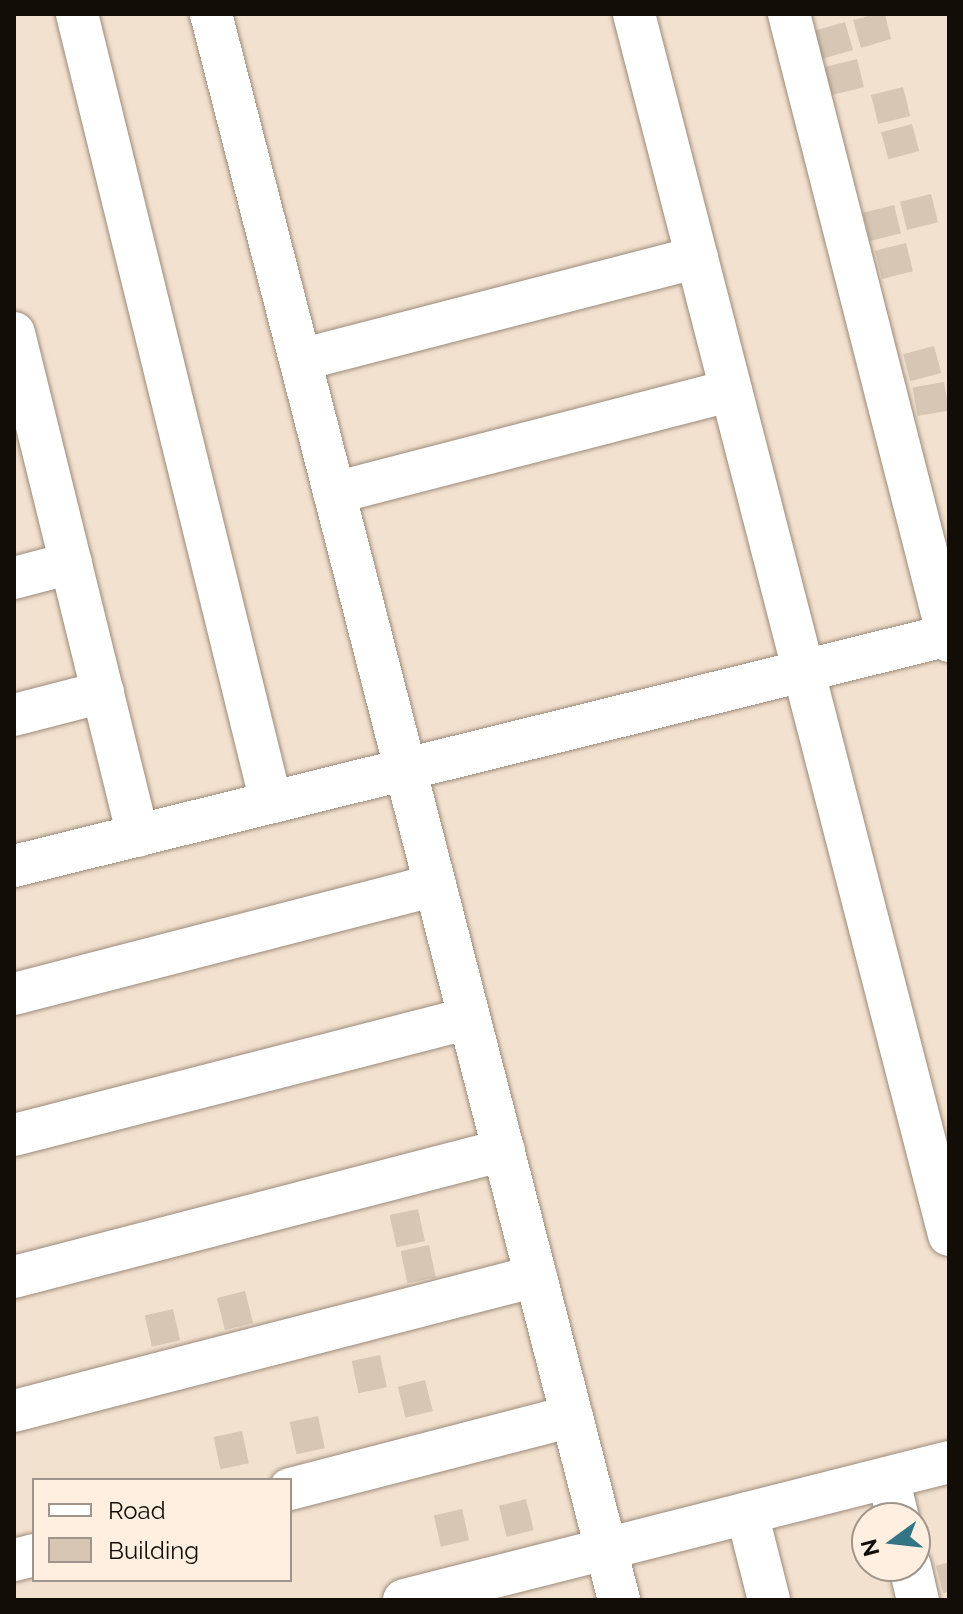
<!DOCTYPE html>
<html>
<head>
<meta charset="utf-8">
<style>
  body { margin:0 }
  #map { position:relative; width:963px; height:1614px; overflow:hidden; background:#f3e1cf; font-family:Raleway,sans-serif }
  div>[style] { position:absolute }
  .building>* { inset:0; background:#d8c6b5; transform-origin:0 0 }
  .roads { filter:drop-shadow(0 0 2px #9b8a7a) drop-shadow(0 0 2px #9b8a7a) }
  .minor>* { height:42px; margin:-21px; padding:0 21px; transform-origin:21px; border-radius:21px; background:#fff }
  span { translate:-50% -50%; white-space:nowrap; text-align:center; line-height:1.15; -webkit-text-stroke:6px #feefe1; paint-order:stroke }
  .frame { position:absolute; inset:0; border:16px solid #130d07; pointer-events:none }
  .legend { position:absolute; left:32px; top:1478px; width:260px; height:104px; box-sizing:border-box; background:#feefe1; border:2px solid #a0958a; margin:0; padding:10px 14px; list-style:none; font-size:24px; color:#130d07 }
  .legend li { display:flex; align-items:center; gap:16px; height:40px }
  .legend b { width:40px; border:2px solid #a0958a }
  .north { position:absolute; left:851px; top:1502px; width:80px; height:80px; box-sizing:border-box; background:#feefe1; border:2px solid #a0958a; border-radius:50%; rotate:255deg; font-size:22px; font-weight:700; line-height:32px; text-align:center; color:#130d07 }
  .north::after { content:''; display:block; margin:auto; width:28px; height:36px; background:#327686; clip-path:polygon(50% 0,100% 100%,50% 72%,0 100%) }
</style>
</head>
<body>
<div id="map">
  <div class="building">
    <i style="clip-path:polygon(876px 14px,885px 14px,891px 39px,861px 48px,853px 20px)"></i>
    <i style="left:845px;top:22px;width:29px;height:32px;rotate:74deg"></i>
    <i style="left:857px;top:59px;width:29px;height:33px;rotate:76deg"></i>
    <i style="left:903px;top:87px;width:30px;height:33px;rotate:76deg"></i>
    <i style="left:912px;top:124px;width:28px;height:32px;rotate:75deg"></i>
    <i style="left:931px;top:194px;width:29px;height:32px;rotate:76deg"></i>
    <i style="left:894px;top:205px;width:29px;height:32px;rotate:76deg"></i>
    <i style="left:906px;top:243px;width:29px;height:32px;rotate:76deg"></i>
    <i style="left:934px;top:346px;width:28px;height:32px;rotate:75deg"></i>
    <i style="left:944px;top:382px;width:29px;height:32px;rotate:80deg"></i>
    <i style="left:418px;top:1209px;width:33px;height:29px;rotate:78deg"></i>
    <i style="left:429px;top:1245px;width:33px;height:29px;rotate:78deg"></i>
    <i style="left:245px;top:1291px;width:33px;height:29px;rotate:76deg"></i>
    <i style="left:173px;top:1309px;width:32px;height:29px;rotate:77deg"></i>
    <i style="left:380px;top:1355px;width:33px;height:29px;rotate:78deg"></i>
    <i style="left:425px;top:1380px;width:32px;height:28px;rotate:76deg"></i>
    <i style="left:318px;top:1416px;width:33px;height:29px;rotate:78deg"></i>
    <i style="left:242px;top:1431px;width:33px;height:29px;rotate:78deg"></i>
    <i style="left:526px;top:1499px;width:32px;height:28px;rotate:76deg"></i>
    <i style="left:462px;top:1509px;width:32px;height:29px;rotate:77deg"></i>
    <i style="clip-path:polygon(949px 1562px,949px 1592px,943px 1593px,936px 1566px)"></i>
  </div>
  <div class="roads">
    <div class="minor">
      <i style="left:77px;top:14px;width:812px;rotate:76.17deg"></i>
      <i style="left:211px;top:14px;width:1638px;rotate:75.57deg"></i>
      <i style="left:634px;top:14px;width:1261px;rotate:75.53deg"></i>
      <i style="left:789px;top:14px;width:647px;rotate:75.68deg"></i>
      <i style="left:14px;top:333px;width:518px;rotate:76.15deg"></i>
      <i style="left:300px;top:360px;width:410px;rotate:-14.5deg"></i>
      <i style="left:334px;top:493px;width:410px;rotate:-14.5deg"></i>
      <i style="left:14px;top:578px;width:59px;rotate:-14.7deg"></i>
      <i style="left:14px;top:715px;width:92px;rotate:-14.5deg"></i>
      <i style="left:14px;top:866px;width:963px;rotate:-13.88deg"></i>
      <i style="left:14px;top:994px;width:435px;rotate:-14.5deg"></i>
      <i style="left:14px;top:1135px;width:470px;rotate:-14.4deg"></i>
      <i style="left:14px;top:1277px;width:506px;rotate:-14.53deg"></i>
      <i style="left:14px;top:1411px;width:539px;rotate:-14.5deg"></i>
      <i style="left:888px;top:1478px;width:41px;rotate:76deg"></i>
      <i style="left:290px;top:1489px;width:291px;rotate:-14.5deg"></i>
      <i style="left:747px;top:1513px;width:90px;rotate:75.8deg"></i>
      <i style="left:14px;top:1560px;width:21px;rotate:-14deg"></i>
      <i style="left:910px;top:1566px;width:35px;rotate:77deg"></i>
      <i style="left:404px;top:1600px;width:562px;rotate:-14.21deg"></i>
    </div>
  </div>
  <div class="frame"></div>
  <ul class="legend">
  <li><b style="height:10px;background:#fff"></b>Road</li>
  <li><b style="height:22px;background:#d8c6b5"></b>Building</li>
  </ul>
  <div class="north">N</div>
</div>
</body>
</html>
